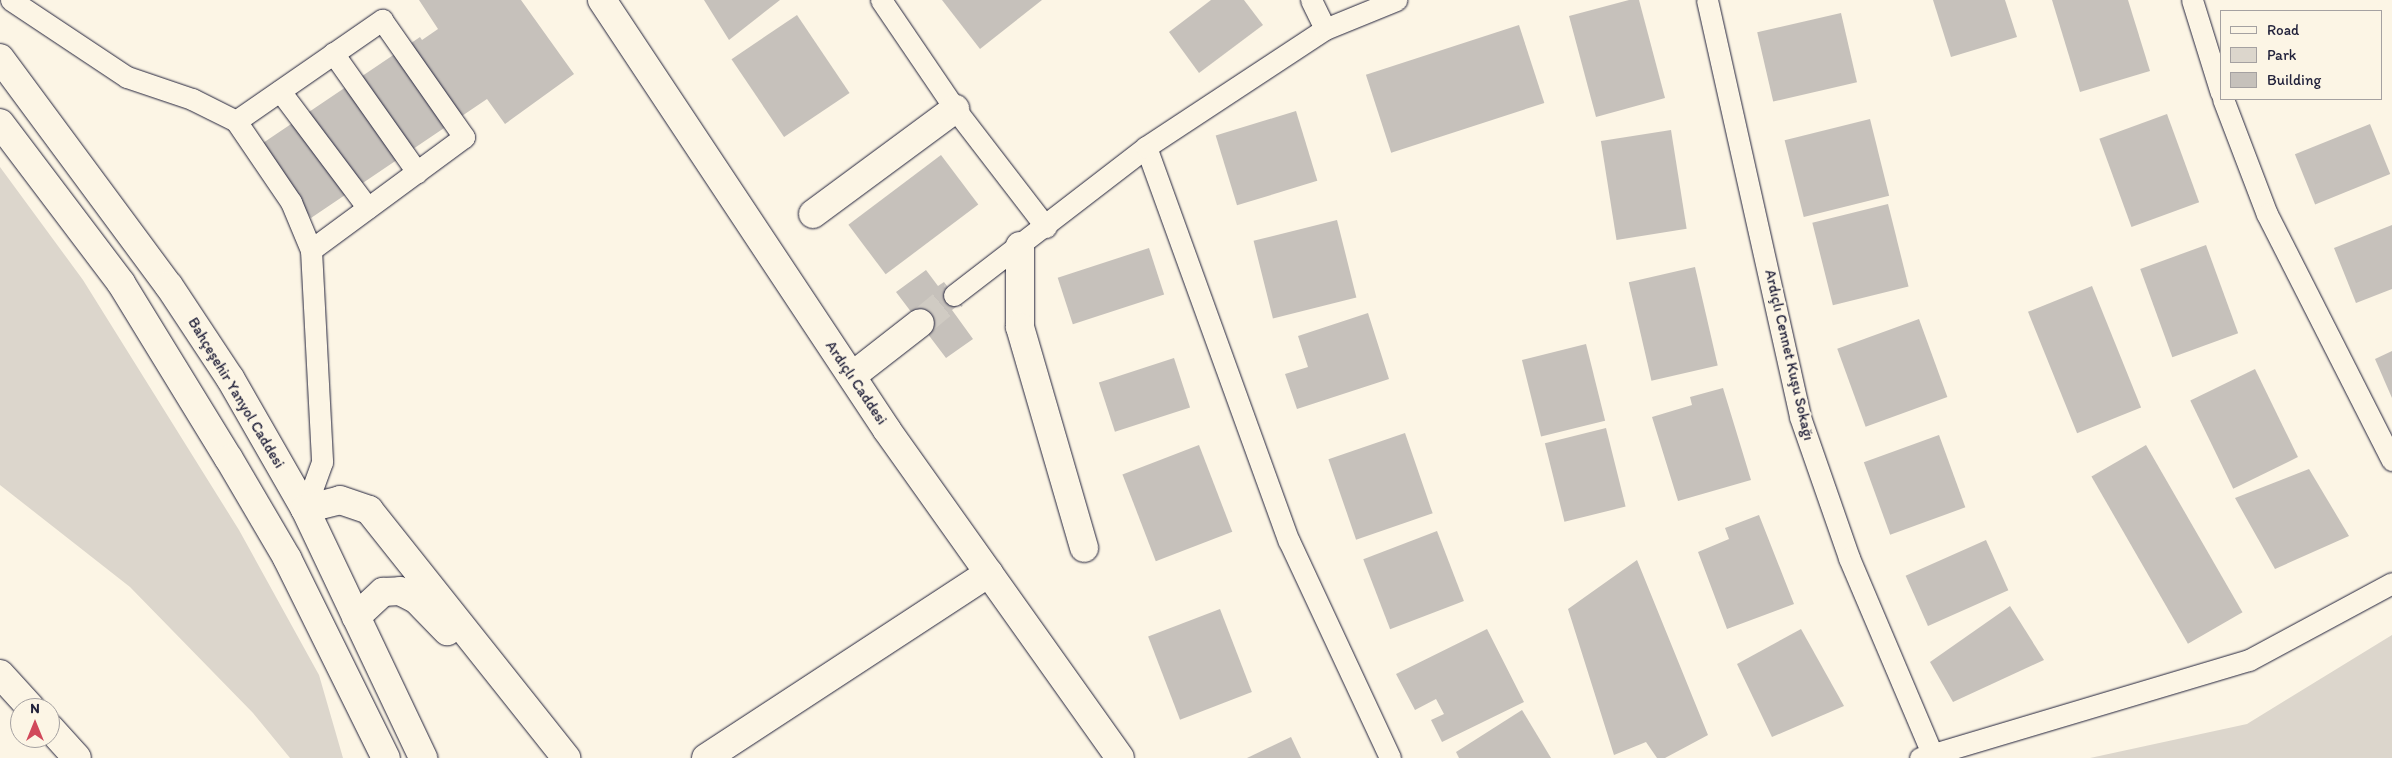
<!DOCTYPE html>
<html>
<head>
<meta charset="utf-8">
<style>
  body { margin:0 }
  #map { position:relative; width:2392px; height:758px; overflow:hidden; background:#fcf5e5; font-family:Itim,sans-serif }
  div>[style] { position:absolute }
  .green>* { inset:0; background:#dcd6cc }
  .building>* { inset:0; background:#c6c1bb; transform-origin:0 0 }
  .street-tunnel>* { height:28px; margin-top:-14px; transform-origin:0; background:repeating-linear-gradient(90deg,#d0cbc3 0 28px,transparent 0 42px) }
  .roads { filter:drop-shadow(0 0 1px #22223b) drop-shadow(0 0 1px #22223b) }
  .lane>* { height:21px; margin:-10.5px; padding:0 10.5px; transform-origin:10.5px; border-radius:10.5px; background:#fcf5e5 }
  .street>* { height:28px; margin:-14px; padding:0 14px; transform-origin:14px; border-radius:14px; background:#fcf5e5 }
  .secondary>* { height:28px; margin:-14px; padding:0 14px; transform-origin:14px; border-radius:14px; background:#fcf5e5 }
  .primary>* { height:28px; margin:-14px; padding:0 14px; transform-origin:14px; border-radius:14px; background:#fcf5e5 }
  .highway>* { height:28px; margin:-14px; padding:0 14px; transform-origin:14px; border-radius:14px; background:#fcf5e5 }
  span { translate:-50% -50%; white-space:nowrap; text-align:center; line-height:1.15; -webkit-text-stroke:4.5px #fcf5e5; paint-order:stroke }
  .street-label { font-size:15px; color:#22223b }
  .legend { position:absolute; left:2220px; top:10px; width:162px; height:90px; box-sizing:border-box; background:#fcf5e5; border:1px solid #a5a1a1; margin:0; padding:6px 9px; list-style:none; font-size:15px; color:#22223b }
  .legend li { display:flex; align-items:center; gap:10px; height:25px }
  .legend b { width:25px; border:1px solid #a5a1a1 }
  .north { position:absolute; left:10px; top:698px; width:50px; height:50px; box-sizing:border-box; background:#fcf5e5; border:1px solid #a5a1a1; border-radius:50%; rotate:0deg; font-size:14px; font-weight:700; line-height:20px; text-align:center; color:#22223b }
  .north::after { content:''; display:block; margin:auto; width:18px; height:22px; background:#d1495b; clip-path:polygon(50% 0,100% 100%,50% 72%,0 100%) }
</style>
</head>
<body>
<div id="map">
  <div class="green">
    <i style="clip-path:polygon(0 167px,83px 280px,239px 530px,319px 675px,343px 758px,290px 758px,253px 713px,130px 587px,0 485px)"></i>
    <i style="clip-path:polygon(2392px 635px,2392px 758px,2090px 758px,2247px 724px)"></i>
  </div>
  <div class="building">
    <i style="clip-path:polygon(419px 0,521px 0,574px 74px,505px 124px,487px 99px,311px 218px,260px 145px,420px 37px,422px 40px,438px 29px)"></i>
    <i style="clip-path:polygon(704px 0,780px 0,729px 40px)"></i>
    <i style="clip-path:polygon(942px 0,1042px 0,980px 49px)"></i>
    <i style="clip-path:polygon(1211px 0,1244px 0,1263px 25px,1199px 73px,1169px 32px)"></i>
    <i style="clip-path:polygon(1629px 0,1639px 0,1665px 98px,1596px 117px,1569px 16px)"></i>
    <i style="clip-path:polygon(1933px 0,2005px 0,2017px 37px,1951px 57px)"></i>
    <i style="clip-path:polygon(2052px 0,2128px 0,2150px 71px,2080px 92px)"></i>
    <i style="left:1841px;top:13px;width:71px;height:86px;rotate:77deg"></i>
    <i style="left:797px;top:15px;width:94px;height:79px;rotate:56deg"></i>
    <i style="left:1519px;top:25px;width:82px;height:161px;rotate:72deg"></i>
    <i style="left:1296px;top:111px;width:73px;height:84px;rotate:73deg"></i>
    <i style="left:2167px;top:114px;width:94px;height:72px;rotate:70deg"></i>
    <i style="left:1870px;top:119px;width:79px;height:88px;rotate:76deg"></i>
    <i style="left:2370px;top:124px;width:54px;height:81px;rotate:68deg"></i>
    <i style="left:1671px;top:130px;width:100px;height:71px;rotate:81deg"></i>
    <i style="left:941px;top:155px;width:62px;height:116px;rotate:53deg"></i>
    <i style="left:1888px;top:204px;width:85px;height:78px;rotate:76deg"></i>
    <i style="left:1337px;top:220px;width:80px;height:86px;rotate:76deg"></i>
    <i style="clip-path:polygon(2392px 225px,2392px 289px,2356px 303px,2334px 248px)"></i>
    <i style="left:2206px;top:245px;width:94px;height:70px;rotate:70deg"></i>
    <i style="left:1149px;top:248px;width:49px;height:96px;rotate:72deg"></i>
    <i style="left:1695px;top:267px;width:101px;height:68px;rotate:77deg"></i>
    <i style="clip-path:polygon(926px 270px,938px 286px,944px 282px,960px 304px,952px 310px,973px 339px,946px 358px,896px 292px)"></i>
    <i style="left:2092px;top:286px;width:131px;height:69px;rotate:68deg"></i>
    <i style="clip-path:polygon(1368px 313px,1389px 379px,1297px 409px,1285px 374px,1308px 367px,1298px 336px)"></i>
    <i style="left:1919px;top:319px;width:83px;height:87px;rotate:70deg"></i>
    <i style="left:1586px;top:344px;width:79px;height:66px;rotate:76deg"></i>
    <i style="clip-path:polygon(2392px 351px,2392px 398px,2375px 359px)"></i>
    <i style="left:1174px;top:358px;width:52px;height:79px;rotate:72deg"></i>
    <i style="left:2255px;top:369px;width:98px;height:72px;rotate:64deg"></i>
    <i style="clip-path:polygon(1723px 388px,1751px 480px,1678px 501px,1652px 417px,1692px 405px,1690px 397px)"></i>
    <i style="left:1606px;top:428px;width:81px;height:63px;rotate:76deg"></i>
    <i style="left:1405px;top:433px;width:85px;height:81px;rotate:71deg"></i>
    <i style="left:1939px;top:435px;width:77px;height:80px;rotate:70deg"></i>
    <i style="left:1199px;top:445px;width:93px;height:82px;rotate:69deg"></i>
    <i style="left:2146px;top:445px;width:193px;height:63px;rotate:60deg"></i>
    <i style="clip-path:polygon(2309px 469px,2349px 536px,2275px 569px,2235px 498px)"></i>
    <i style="clip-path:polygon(1759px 515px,1794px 604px,1727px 629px,1698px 552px,1729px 539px,1725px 528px)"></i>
    <i style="left:1437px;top:531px;width:75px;height:79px;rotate:69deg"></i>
    <i style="left:1986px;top:540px;width:55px;height:88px;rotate:66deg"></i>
    <i style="clip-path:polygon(1637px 560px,1708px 735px,1665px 758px,1657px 758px,1646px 742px,1614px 755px,1568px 609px)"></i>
    <i style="clip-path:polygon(2010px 606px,2044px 660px,1953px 702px,1930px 662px)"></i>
    <i style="left:1220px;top:609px;width:89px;height:77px;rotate:69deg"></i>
    <i style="clip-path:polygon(1487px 629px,1524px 702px,1442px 742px,1431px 720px,1444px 714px,1436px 699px,1415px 710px,1396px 674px)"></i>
    <i style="clip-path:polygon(1801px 629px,1844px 706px,1772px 737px,1737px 664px)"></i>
    <i style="clip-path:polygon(1522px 710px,1551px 758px,1459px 758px,1456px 752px)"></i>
    <i style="clip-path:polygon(1291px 737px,1301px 758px,1247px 758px)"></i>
  </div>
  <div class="street-tunnel">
    <i style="left:920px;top:323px;width:44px;rotate:-39.5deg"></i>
  </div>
  <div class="roads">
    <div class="lane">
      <i style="left:11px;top:0;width:139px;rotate:33.6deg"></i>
      <i style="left:127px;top:77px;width:69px;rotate:18.7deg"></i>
      <i style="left:192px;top:99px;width:49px;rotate:26.6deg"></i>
      <i style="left:236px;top:121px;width:98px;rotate:55.8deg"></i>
      <i style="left:291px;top:202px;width:52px;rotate:67.4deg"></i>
      <i style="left:311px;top:250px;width:212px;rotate:87deg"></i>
      <i style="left:322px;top:462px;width:50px;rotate:109.9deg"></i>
      <i style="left:881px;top:0;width:132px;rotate:55.8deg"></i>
      <i style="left:955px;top:109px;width:149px;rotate:52.4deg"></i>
      <i style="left:1311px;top:0;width:32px;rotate:64deg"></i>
      <i style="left:1707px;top:0;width:427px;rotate:77.4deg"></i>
      <i style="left:1800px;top:417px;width:149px;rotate:70.8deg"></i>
      <i style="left:1849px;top:558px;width:213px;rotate:67deg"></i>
      <i style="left:2192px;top:0;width:97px;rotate:72.7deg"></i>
      <i style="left:333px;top:53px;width:146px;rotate:54.8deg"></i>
      <i style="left:280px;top:91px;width:146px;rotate:53.1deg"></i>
      <i style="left:2223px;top:99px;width:123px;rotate:69.1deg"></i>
      <i style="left:2267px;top:214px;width:276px;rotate:63.1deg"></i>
      <i style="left:236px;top:121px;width:178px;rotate:-34.7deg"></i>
      <i style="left:382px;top:20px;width:143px;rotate:55deg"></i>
      <i style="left:464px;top:137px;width:190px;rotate:143.6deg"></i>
      <i style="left:1146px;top:147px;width:419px;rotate:70.1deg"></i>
      <i style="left:1289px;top:541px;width:239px;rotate:65deg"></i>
      <i style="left:954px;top:295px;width:242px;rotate:-37.6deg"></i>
      <i style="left:1146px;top:147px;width:214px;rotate:-33.4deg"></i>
      <i style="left:1325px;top:29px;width:77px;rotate:-22.2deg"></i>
      <i style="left:1920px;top:758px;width:343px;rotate:-16.6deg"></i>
      <i style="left:2249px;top:660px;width:162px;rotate:-28.3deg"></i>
    </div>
    <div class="street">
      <i style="left:813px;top:214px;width:177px;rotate:-36.5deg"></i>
      <i style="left:1020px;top:246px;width:81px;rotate:90deg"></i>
      <i style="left:1020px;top:327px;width:230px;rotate:73.8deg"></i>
      <i style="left:852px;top:376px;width:86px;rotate:-37.9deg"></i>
    </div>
    <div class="secondary">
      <i style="left:602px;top:0;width:516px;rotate:56.46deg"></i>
      <i style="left:887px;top:430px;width:402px;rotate:54.6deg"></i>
    </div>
    <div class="primary">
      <i style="left:0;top:58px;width:284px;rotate:53.5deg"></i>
      <i style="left:169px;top:286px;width:110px;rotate:56.5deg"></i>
      <i style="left:230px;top:378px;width:151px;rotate:60.2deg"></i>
      <i style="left:305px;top:509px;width:276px;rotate:64.6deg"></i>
      <i style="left:0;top:123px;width:201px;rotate:52.9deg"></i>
      <i style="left:121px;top:283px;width:206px;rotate:58.5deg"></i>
      <i style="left:229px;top:459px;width:115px;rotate:59.6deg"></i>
      <i style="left:287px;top:558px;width:223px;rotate:63.7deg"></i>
      <i style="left:305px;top:509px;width:36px;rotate:-14deg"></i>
      <i style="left:340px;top:500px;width:31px;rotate:19deg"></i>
      <i style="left:369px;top:510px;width:317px;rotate:51.5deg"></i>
      <i style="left:356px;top:617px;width:37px;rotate:-43deg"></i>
      <i style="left:383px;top:592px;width:17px;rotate:-3deg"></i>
      <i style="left:400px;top:591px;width:18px;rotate:27deg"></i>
      <i style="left:416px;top:599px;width:45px;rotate:45.9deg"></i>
      <i style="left:706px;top:758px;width:338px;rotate:-33.2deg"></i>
    </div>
    <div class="highway">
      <i style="left:0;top:674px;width:46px;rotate:47.6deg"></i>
      <i style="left:50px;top:728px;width:40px;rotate:48deg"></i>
    </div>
  </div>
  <div class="street-label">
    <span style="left:1789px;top:355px;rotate:77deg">Ardıçlı Cennet Kuşu Sokağı</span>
    <span style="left:856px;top:383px;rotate:56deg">Ardıçlı Caddesi</span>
    <span style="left:236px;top:393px;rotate:59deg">Bahçeşehir Yanyol Caddesi</span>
  </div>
  <ul class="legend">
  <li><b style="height:6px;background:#fcf5e5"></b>Road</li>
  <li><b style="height:14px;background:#dcd6cc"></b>Park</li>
  <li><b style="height:14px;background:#c6c1bb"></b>Building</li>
  </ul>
  <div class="north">N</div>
</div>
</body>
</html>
